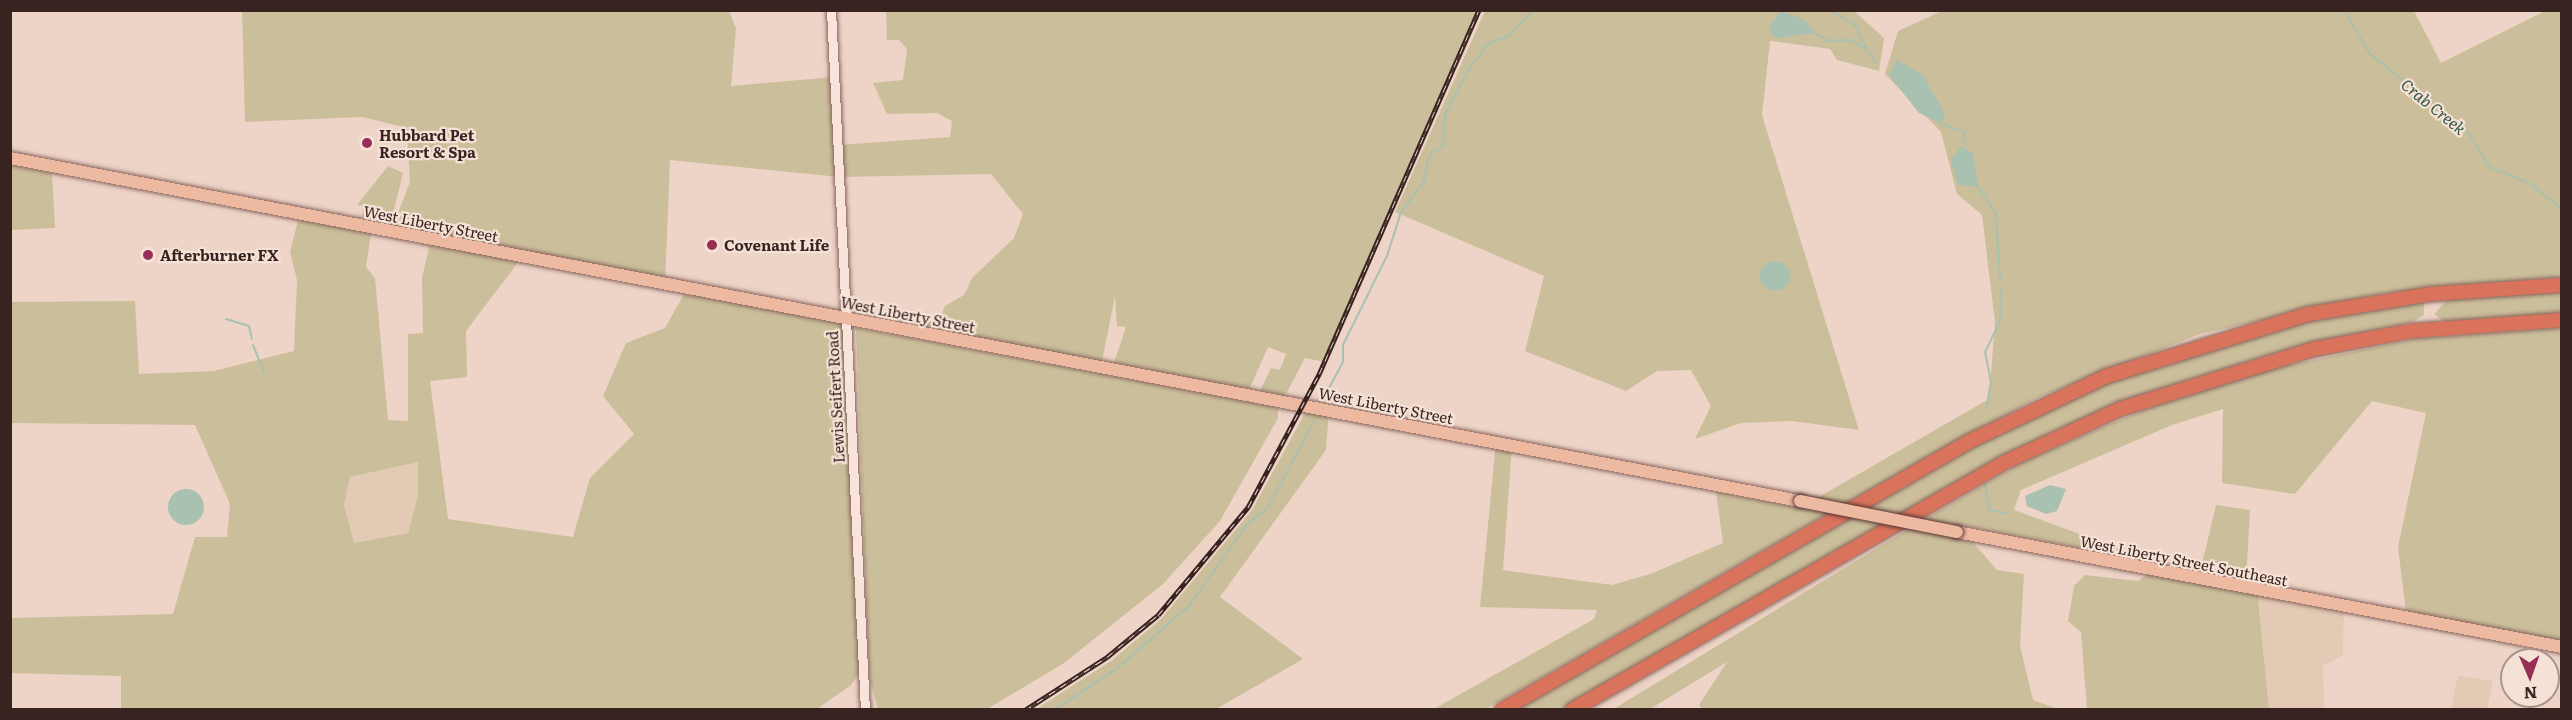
<!DOCTYPE html>
<html>
<head>
<meta charset="utf-8">
<style>
  body { margin:0 }
  #map { position:relative; width:2572px; height:720px; overflow:hidden; background:#edd4c7; font-family:Literata,serif }
  div>[style] { position:absolute }
  .farmland>* { inset:0; background:#e3cab5 }
  .green>* { inset:0; background:#cbbf9b }
  .water>* { inset:0; background:#a8c1b0 }
  .round { border-radius:50% }
  .stream>* { height:2px; margin:-1px; padding:0 1px; transform-origin:1px; border-radius:1px; background:#a8c1b0 }
  .roads { filter:drop-shadow(0 0 2px #88645d) drop-shadow(0 0 2px #88645d) }
  .minor>* { height:9px; margin:-4.5px; padding:0 4.5px; transform-origin:4.5px; border-radius:4.5px; background:#f8e4da }
  .major>* { height:12px; margin:-6px; padding:0 6px; transform-origin:6px; border-radius:6px; background:#eeb9a1 }
  .highway>* { height:14px; margin:-7px; padding:0 7px; transform-origin:7px; border-radius:7px; background:#d9735b }
  .rail>* { height:4.5px; margin-top:-2.25px; transform-origin:0; background:repeating-linear-gradient(90deg,#f5e1d6 0 7px,#392320 0 14px); box-sizing:border-box; border-block:2px solid #392320 }
  .bridges { filter:drop-shadow(0 0 2px #573431) drop-shadow(0 0 2px #573431) }
  .major-bridge>* { height:12px; margin:-6px; padding:0 6px; transform-origin:6px; border-radius:6px; background:#eeb9a1 }
  .dots>* { width:16px; height:16px; translate:-50% -50%; box-sizing:border-box; border:3px solid #f5e1d6; border-radius:50% }
  span { translate:-50% -50%; white-space:nowrap; text-align:center; line-height:1.15; -webkit-text-stroke:4.5px #f5e1d6; paint-order:stroke }
  .poi-label { font-size:15px; color:#392320; font-weight:700 }
  .left { translate:0 -50%; text-align:left }
  .street-label { font-size:15px; color:#392320 }
  .water-label { font-size:16px; color:#305847; font-style:italic }
  .frame { position:absolute; inset:0; border:12px solid #392320; pointer-events:none }
  .north { position:absolute; left:2500px; top:648px; width:60px; height:60px; box-sizing:border-box; background:#f5e1d6; border:2px solid #aa958d; border-radius:50%; rotate:178deg; font-size:16px; font-weight:700; line-height:24px; text-align:center; color:#392320 }
  .north::after { content:''; display:block; margin:auto; width:21px; height:27px; background:#962f56; clip-path:polygon(50% 0,100% 100%,50% 72%,0 100%) }
</style>
</head>
<body>
<div id="map">
  <div class="farmland">
    <i style="clip-path:polygon(418px 462px,418px 495px,408px 533px,354px 543px,344px 505px,350px 477px)"></i>
    <i style="clip-path:polygon(2257px 589px,2344px 605px,2343px 655px,2323px 666px,2324px 709px,2269px 709px)"></i>
    <i style="clip-path:polygon(2458px 676px,2493px 681px,2487px 709px,2451px 709px)"></i>
  </div>
  <div class="green">
    <i style="clip-path:polygon(1944px 10px,2414px 11px,2441px 63px,2545px 11px,2561px 11px,2561px 277px,2384px 293px,2200px 334px,2041px 396px,1844px 504px,1817px 498px,1989px 399px,1995px 322px,1982px 215px,1957px 194px,1941px 132px,1885px 74px,1898px 31px)"></i>
    <i style="clip-path:polygon(evenodd,242px 11px,729px 11px,736px 28px,731px 86px,834px 77px,838px 145px,950px 137px,952px 121px,937px 113px,887px 114px,873px 83px,903px 80px,907px 49px,899px 40px,887px 40px,886px 11px,1479px 11px,1325px 362px,1305px 358px,1285px 396px,1260px 391px,1271px 368px,1280px 370px,1286px 354px,1268px 347px,1249px 390px,1114px 363px,1126px 327px,1117px 326px,1115px 296px,1102px 362px,917px 327px,940px 317px,945px 306px,964px 295px,972px 278px,1014px 238px,1023px 214px,991px 174px,840px 177px,670px 160px,665px 283px,523px 256px,466px 331px,467px 377px,430px 381px,448px 519px,573px 537px,590px 478px,634px 434px,603px 396px,626px 343px,665px 328px,688px 287px,846px 318px,863px 667px,851px 685px,817px 709px,121px 709px,121px 676px,11px 673px,10px 618px,173px 614px,195px 537px,227px 537px,230px 504px,195px 425px,11px 423px,11px 302px,135px 301px,139px 374px,214px 371px,294px 351px,297px 280px,290px 252px,300px 213px,372px 227px,366px 267px,375px 278px,388px 420px,408px 421px,408px 334px,423px 333px,422px 278px,431px 239px,391px 231px,410px 182px,407px 128px,363px 117px,245px 122px,242px 11px,418px 462px,418px 495px,408px 533px,354px 543px,344px 505px,350px 477px,418px 462px)"></i>
    <i style="clip-path:polygon(1485px 11px,1854px 11px,1884px 38px,1879px 71px,1837px 60px,1830px 49px,1770px 41px,1762px 115px,1859px 430px,1792px 421px,1741px 423px,1695px 439px,1711px 406px,1691px 370px,1657px 371px,1626px 391px,1525px 351px,1544px 276px,1395px 212px)"></i>
    <i style="clip-path:polygon(10px 164px,52px 173px,55px 228px,11px 230px)"></i>
    <i style="clip-path:polygon(388px 166px,403px 173px,392px 218px,362px 216px,364px 206px,357px 205px)"></i>
    <i style="clip-path:polygon(2561px 290px,2561px 314px,2444px 321px,2434px 314px,2447px 300px)"></i>
    <i style="clip-path:polygon(2424px 302px,2424px 315px,2412px 322px,2271px 354px,2139px 396px,2053px 432px,1900px 514px,1864px 508px,2009px 426px,2102px 384px,2291px 323px)"></i>
    <i style="clip-path:polygon(856px 328px,1278px 407px,1278px 418px,1220px 521px,1163px 584px,1064px 663px,987px 709px,878px 709px,869px 676px)"></i>
    <i style="clip-path:polygon(2561px 328px,2561px 643px,2406px 613px,2398px 547px,2426px 413px,2372px 401px,2295px 494px,2222px 483px,2223px 409px,2172px 425px,2021px 490px,2014px 510px,2118px 548px,2116px 554px,2121px 555px,1925px 519px,2024px 461px,2141px 411px,2251px 373px,2414px 339px)"></i>
    <i style="clip-path:polygon(1309px 406px,1329px 410px,1326px 450px,1220px 597px,1303px 659px,1216px 709px,1035px 710px,1111px 661px,1161px 619px,1252px 510px)"></i>
    <i style="clip-path:polygon(1496px 442px,1512px 445px,1503px 570px,1612px 585px,1650px 574px,1723px 543px,1716px 492px,1828px 513px,1486px 709px,1432px 710px,1594px 619px,1597px 610px,1480px 607px)"></i>
    <i style="clip-path:polygon(2216px 505px,2250px 510px,2246px 581px,2200px 572px)"></i>
    <i style="clip-path:polygon(1846px 516px,1885px 524px,1563px 709px,1511px 710px)"></i>
    <i style="clip-path:polygon(1910px 528px,1971px 540px,1997px 570px,2024px 574px,2020px 646px,2033px 700px,2058px 709px,1702px 709px,1699px 705px,1727px 662px,1650px 709px,1612px 710px)"></i>
    <i style="clip-path:polygon(2148px 574px,2257px 589px,2269px 709px,2087px 709px,2081px 632px,2068px 621px,2074px 586px,2085px 575px,2138px 581px)"></i>
  </div>
  <div class="water">
    <i style="clip-path:polygon(1780px 11px,1805px 20px,1815px 33px,1775px 38px,1769px 28px)"></i>
    <i style="clip-path:polygon(1897px 60px,1923px 75px,1945px 114px,1942px 124px,1919px 113px,1889px 75px)"></i>
    <i style="clip-path:polygon(1961px 146px,1973px 154px,1978px 187px,1958px 185px,1951px 160px)"></i>
    <i class="round" style="left:1760px;top:261px;width:30px;height:30px"></i>
    <i style="clip-path:polygon(2050px 485px,2066px 489px,2057px 511px,2046px 514px,2027px 506px,2025px 496px)"></i>
    <i class="round" style="left:168px;top:489px;width:36px;height:36px"></i>
  </div>
  <div class="stream">
    <i style="left:1829px;top:10px;width:30px;rotate:30deg"></i>
    <i style="left:1855px;top:25px;width:27px;rotate:63deg"></i>
    <i style="left:2344px;top:10px;width:51px;rotate:59.4deg"></i>
    <i style="left:2370px;top:54px;width:127px;rotate:38.9deg"></i>
    <i style="left:2469px;top:134px;width:39px;rotate:58deg"></i>
    <i style="left:2490px;top:167px;width:44px;rotate:22.5deg"></i>
    <i style="left:2531px;top:184px;width:40px;rotate:39deg"></i>
    <i style="left:1815px;top:33px;width:16px;rotate:30deg"></i>
    <i style="left:1829px;top:41px;width:21px;rotate:-3deg"></i>
    <i style="left:1850px;top:40px;width:19px;rotate:28deg"></i>
    <i style="left:1867px;top:49px;width:17px;rotate:57deg"></i>
    <i style="left:1942px;top:124px;width:23px;rotate:20deg"></i>
    <i style="left:1964px;top:132px;width:14px;rotate:86deg"></i>
    <i style="left:1978px;top:187px;width:32px;rotate:56deg"></i>
    <i style="left:1996px;top:214px;width:65px;rotate:86.5deg"></i>
    <i style="left:226px;top:319px;width:24px;rotate:17deg"></i>
    <i style="left:249px;top:326px;width:13px;rotate:77deg"></i>
    <i style="left:253px;top:345px;width:29px;rotate:68deg"></i>
    <i style="left:1323px;top:399px;width:42px;rotate:-61.6deg"></i>
    <i style="left:1343px;top:362px;width:17px;rotate:-90deg"></i>
    <i style="left:1343px;top:345px;width:99px;rotate:-63.7deg"></i>
    <i style="left:1387px;top:256px;width:46px;rotate:-72.3deg"></i>
    <i style="left:1401px;top:212px;width:39px;rotate:-53deg"></i>
    <i style="left:1424px;top:181px;width:25px;rotate:-79deg"></i>
    <i style="left:1429px;top:156px;width:17px;rotate:-36deg"></i>
    <i style="left:1443px;top:146px;width:31px;rotate:-86deg"></i>
    <i style="left:1445px;top:115px;width:48px;rotate:-62.9deg"></i>
    <i style="left:1467px;top:72px;width:36px;rotate:-53deg"></i>
    <i style="left:1489px;top:43px;width:21px;rotate:-19deg"></i>
    <i style="left:1509px;top:36px;width:36px;rotate:-46deg"></i>
    <i style="left:1986px;top:410px;width:28px;rotate:-80deg"></i>
    <i style="left:1991px;top:382px;width:31px;rotate:-101deg"></i>
    <i style="left:1985px;top:352px;width:34px;rotate:-64deg"></i>
    <i style="left:2000px;top:321px;width:34px;rotate:-88deg"></i>
    <i style="left:1985px;top:484px;width:26px;rotate:81deg"></i>
    <i style="left:1989px;top:510px;width:20px;rotate:11deg"></i>
    <i style="left:1054px;top:710px;width:73px;rotate:-33.3deg"></i>
    <i style="left:1115px;top:670px;width:98px;rotate:-40.9deg"></i>
    <i style="left:1189px;top:606px;width:98px;rotate:-54.5deg"></i>
    <i style="left:1246px;top:526px;width:30px;rotate:-41deg"></i>
    <i style="left:1269px;top:506px;width:98px;rotate:-62.1deg"></i>
  </div>
  <div class="roads">
    <div class="minor">
      <i style="left:831px;top:10px;width:701px;rotate:87.22deg"></i>
    </div>
    <div class="major">
      <i style="left:10px;top:158px;width:1823px;rotate:10.85deg"></i>
      <i style="left:1957px;top:532px;width:616px;rotate:10.76deg"></i>
    </div>
    <div class="highway">
      <i style="left:1502px;top:710px;width:538px;rotate:-29.9deg"></i>
      <i style="left:1968px;top:442px;width:154px;rotate:-25.4deg"></i>
      <i style="left:2107px;top:376px;width:211px;rotate:-17.1deg"></i>
      <i style="left:2309px;top:314px;width:124px;rotate:-9.3deg"></i>
      <i style="left:2431px;top:294px;width:131px;rotate:-3.9deg"></i>
      <i style="left:1572px;top:710px;width:495px;rotate:-29.8deg"></i>
      <i style="left:2001px;top:464px;width:131px;rotate:-24.8deg"></i>
      <i style="left:2120px;top:409px;width:203px;rotate:-17.2deg"></i>
      <i style="left:2314px;top:349px;width:99px;rotate:-10.5deg"></i>
      <i style="left:2411px;top:331px;width:151px;rotate:-4.2deg"></i>
    </div>
  </div>
  <div class="rail">
    <i style="left:1025px;top:710px;width:98px;rotate:-32.9deg"></i>
    <i style="left:1107px;top:657px;width:66px;rotate:-39.5deg"></i>
    <i style="left:1158px;top:615px;width:141px;rotate:-50.2deg"></i>
    <i style="left:1248px;top:507px;width:151px;rotate:-61.9deg"></i>
    <i style="left:1319px;top:374px;width:398px;rotate:-66.3deg"></i>
  </div>
  <div class="bridges">
    <div class="major-bridge">
      <i style="left:1800px;top:501px;width:160px;rotate:11.2deg"></i>
    </div>
  </div>
  <div class="dots">
    <i style="left:367px;top:143px;background:#962f56"></i>
    <i style="left:712px;top:245px;background:#962f56"></i>
    <i style="left:148px;top:255px;background:#962f56"></i>
  </div>
  <div class="poi-label">
    <span class="left" style="left:379px;top:143px">Hubbard Pet<br>Resort &amp; Spa</span>
    <span class="left" style="left:724px;top:245px">Covenant Life</span>
    <span class="left" style="left:160px;top:255px">Afterburner FX</span>
  </div>
  <div class="street-label">
    <span style="left:431px;top:223px;rotate:11deg">West Liberty Street</span>
    <span style="left:908px;top:314px;rotate:11deg">West Liberty Street</span>
    <span style="left:835px;top:397px;rotate:-93deg">Lewis Seifert Road</span>
    <span style="left:1386px;top:405px;rotate:11deg">West Liberty Street</span>
    <span style="left:2184px;top:560px;rotate:11deg">West Liberty Street Southeast</span>
  </div>
  <div class="water-label">
    <span style="left:2434px;top:106px;rotate:39deg">Crab Creek</span>
  </div>
  <div class="frame"></div>
  <div class="north">N</div>
</div>
</body>
</html>
